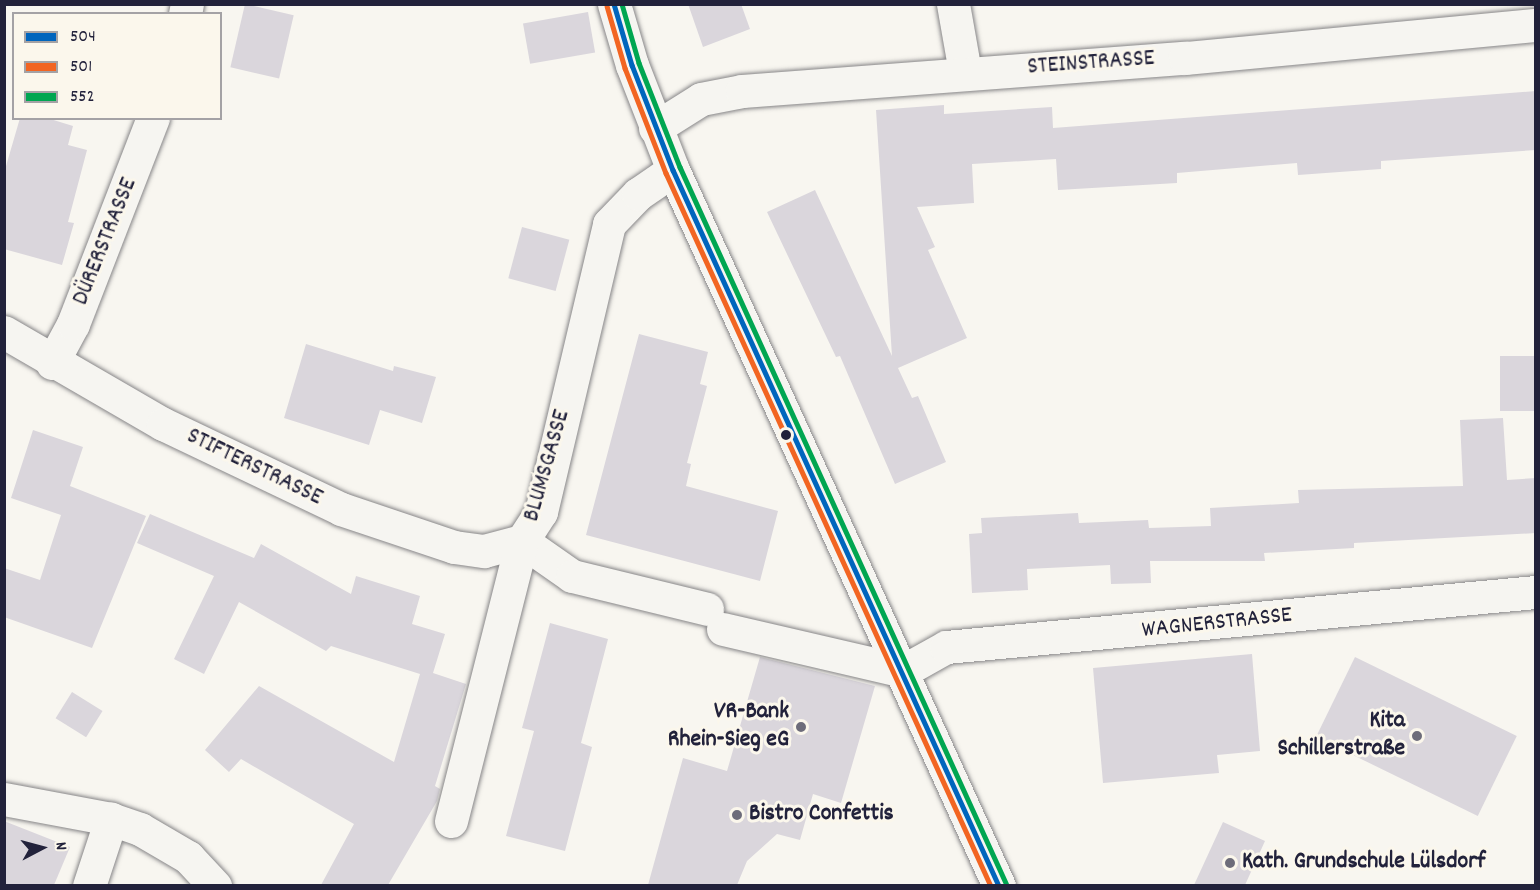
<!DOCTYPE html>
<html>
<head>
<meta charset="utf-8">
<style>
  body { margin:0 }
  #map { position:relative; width:1540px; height:890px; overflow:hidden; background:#f8f6f0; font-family:Dekko,sans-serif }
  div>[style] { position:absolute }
  .building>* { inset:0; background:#dad6dc; transform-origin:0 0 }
  .roads { filter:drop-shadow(0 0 2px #878688) drop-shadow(0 0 2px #878688) }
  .minor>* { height:33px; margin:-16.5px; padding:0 16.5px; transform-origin:16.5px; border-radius:16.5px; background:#f6f5f1 }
  .bus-1>* { height:4.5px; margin:-2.25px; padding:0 2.25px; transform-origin:2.25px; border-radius:2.25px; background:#0065bd }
  .bus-2>* { height:4.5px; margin:-2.25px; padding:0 2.25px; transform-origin:2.25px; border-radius:2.25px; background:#f26522 }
  .bus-3>* { height:4.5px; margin:-2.25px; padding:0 2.25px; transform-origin:2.25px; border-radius:2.25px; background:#00a651 }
  .dots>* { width:16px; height:16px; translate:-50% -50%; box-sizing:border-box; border:3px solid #fbf7ec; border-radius:50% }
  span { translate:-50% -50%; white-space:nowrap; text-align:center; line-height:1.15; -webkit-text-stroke:6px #fbf7ec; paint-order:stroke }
  .street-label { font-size:24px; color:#22223b }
  .poi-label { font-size:24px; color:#22223b; font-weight:700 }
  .right { translate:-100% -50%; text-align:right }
  .left { translate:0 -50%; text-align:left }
  .frame { position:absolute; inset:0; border:6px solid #22223b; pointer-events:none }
  .legend { position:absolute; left:12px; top:12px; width:210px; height:108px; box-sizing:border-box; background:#fbf7ec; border:2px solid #a4a2a5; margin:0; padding:8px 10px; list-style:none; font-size:18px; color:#22223b }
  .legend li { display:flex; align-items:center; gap:12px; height:30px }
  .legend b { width:30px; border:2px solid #a4a2a5 }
  .north { position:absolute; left:12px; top:818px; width:60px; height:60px; -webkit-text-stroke:4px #fbf7ec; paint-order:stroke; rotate:84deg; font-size:16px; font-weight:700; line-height:24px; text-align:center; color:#22223b }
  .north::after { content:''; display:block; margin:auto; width:21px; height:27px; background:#22223b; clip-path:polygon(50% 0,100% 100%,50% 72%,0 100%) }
</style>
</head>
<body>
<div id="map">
  <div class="building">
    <i style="left:245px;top:4px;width:50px;height:65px;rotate:13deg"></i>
    <i style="clip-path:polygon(688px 4px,741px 4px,750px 29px,703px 47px)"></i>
    <i style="left:588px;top:12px;width:41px;height:66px;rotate:80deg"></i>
    <i style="clip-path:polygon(1536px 91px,1536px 150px,1381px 161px,1381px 169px,1298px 175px,1297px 163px,1177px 173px,1177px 183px,1058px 190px,1056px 159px,972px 164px,974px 203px,917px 207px,935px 247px,928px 250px,967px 338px,898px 368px,912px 398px,918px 396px,946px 462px,895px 484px,840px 356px,836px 357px,767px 212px,815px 190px,892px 356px,876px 110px,944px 105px,944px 114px,1052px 107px,1053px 128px)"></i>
    <i style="clip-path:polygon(20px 118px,47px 118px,73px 126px,68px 145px,87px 150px,68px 222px,74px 223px,62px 265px,4px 249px,4px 173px)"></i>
    <i style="left:522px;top:227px;width:49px;height:53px;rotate:15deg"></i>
    <i style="clip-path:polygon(639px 334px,708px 352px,700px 384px,707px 386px,687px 463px,691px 464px,686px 486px,778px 511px,760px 581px,586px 535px)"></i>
    <i style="clip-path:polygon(306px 344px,393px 371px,394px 366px,436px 377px,422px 423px,380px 410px,369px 445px,284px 418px)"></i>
    <i style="left:1536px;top:356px;width:55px;height:36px;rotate:90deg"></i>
    <i style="clip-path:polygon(1503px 418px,1507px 480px,1536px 478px,1536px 533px,1354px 543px,1354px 548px,1264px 553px,1265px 561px,1150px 561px,1151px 583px,1111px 584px,1110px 565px,1027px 569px,1028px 590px,972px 593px,969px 534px,982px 533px,981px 518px,1078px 513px,1079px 523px,1148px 520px,1149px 528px,1211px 526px,1210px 508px,1299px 503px,1298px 490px,1463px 486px,1460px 420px)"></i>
    <i style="clip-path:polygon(33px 430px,83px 447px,70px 486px,146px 516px,92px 648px,4px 617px,4px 568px,40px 580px,61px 515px,11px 498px)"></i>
    <i style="clip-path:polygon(150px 514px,254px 558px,261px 544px,351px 594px,356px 576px,420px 596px,412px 624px,445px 634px,433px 673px,466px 684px,435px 786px,440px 789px,437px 801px,388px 885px,321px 885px,354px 824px,241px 759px,229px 772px,205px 750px,259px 686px,394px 762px,420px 674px,331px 646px,326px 651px,239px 602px,204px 674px,174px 659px,214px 576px,137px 543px)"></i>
    <i style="clip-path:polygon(550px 623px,608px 639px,581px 743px,592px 747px,565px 851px,506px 836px,534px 731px,522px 728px)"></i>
    <i style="clip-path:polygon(1252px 654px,1260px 751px,1217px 755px,1219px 773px,1103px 783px,1093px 668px)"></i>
    <i style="clip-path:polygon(760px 657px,875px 686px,841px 803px,813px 794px,800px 840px,777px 834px,747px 861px,737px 885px,648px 885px,683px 758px,727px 771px)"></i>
    <i style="left:1355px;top:657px;width:180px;height:89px;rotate:26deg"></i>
    <i style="left:72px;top:692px;width:36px;height:31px;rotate:32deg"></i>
    <i style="clip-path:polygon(4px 821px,70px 847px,54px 885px,4px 885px)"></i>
    <i style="clip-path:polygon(1223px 822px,1265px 841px,1245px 885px,1194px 885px)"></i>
  </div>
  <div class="roads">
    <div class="minor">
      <i style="left:614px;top:4px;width:64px;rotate:73.6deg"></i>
      <i style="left:632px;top:65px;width:113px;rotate:68.7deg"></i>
      <i style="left:673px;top:170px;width:787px;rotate:65.52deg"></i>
      <i style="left:953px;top:4px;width:69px;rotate:80deg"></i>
      <i style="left:185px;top:14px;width:10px;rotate:-79deg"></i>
      <i style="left:655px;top:128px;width:54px;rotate:-32.2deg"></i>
      <i style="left:701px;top:99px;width:42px;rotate:-11deg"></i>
      <i style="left:742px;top:91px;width:444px;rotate:-4.3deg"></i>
      <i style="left:1185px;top:58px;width:353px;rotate:-5.4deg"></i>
      <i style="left:4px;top:332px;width:184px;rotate:30.1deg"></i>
      <i style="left:163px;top:424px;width:197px;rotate:25.5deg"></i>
      <i style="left:341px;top:509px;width:119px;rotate:18.6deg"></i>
      <i style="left:454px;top:547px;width:30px;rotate:8deg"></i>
      <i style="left:484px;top:551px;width:39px;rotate:-15deg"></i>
      <i style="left:52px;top:363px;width:44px;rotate:-61.7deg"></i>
      <i style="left:73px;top:324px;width:221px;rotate:-68.8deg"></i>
      <i style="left:522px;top:541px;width:61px;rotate:35deg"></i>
      <i style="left:572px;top:576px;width:139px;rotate:13.7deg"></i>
      <i style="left:723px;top:629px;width:185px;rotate:13.1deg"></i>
      <i style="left:903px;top:671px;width:49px;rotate:-29.2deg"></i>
      <i style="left:946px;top:647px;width:593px;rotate:-5.33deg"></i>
      <i style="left:4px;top:799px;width:109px;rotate:10.6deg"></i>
      <i style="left:111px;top:819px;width:31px;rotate:19deg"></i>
      <i style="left:140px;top:829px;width:56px;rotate:30.3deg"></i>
      <i style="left:188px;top:857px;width:40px;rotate:47deg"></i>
      <i style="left:451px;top:821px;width:289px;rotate:-75.8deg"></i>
      <i style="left:522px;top:541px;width:35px;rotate:-57deg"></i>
      <i style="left:541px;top:512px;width:296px;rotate:-76.7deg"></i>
      <i style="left:609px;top:224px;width:42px;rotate:-46deg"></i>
      <i style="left:638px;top:194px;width:42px;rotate:-34.4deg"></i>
      <i style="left:89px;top:886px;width:71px;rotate:-71.8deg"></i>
    </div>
  </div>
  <div class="bus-1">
    <i style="left:614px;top:4px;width:64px;rotate:73.6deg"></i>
    <i style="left:632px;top:65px;width:113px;rotate:68.7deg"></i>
    <i style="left:673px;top:170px;width:787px;rotate:65.52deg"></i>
  </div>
  <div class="bus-2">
    <i style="left:607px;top:6px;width:65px;rotate:73.8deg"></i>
    <i style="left:625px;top:68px;width:113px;rotate:68.7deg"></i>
    <i style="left:666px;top:173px;width:784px;rotate:65.5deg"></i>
  </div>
  <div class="bus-3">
    <i style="left:622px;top:4px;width:61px;rotate:73.9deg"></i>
    <i style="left:639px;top:63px;width:112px;rotate:68.5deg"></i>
    <i style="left:680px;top:167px;width:787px;rotate:65.52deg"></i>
  </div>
  <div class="dots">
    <i style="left:786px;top:435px;background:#22223b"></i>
    <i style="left:801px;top:727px;background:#6d6c7a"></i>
    <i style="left:1417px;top:736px;background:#6d6c7a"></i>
    <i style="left:737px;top:815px;background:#6d6c7a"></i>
    <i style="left:1230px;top:863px;background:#6d6c7a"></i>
  </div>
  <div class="street-label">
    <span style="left:1091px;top:64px;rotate:-4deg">STEINSTRASSE</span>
    <span style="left:106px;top:242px;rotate:-68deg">DÜRERSTRASSE</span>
    <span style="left:548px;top:466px;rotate:-74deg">BLUMSGASSE</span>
    <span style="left:254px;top:468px;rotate:26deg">STIFTERSTRASSE</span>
    <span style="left:1217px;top:624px;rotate:-6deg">WAGNERSTRASSE</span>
  </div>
  <div class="poi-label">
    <span class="right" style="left:789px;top:727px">VR-Bank<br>Rhein-Sieg eG</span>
    <span class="right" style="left:1405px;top:736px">Kita<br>Schillerstraße</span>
    <span class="left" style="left:749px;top:815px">Bistro Confettis</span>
    <span class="left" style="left:1242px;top:863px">Kath. Grundschule Lülsdorf</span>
  </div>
  <div class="frame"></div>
  <ul class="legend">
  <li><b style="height:8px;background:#0065bd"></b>504</li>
  <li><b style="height:8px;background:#f26522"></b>501</li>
  <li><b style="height:8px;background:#00a651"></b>552</li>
  </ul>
  <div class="north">N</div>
</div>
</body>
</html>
